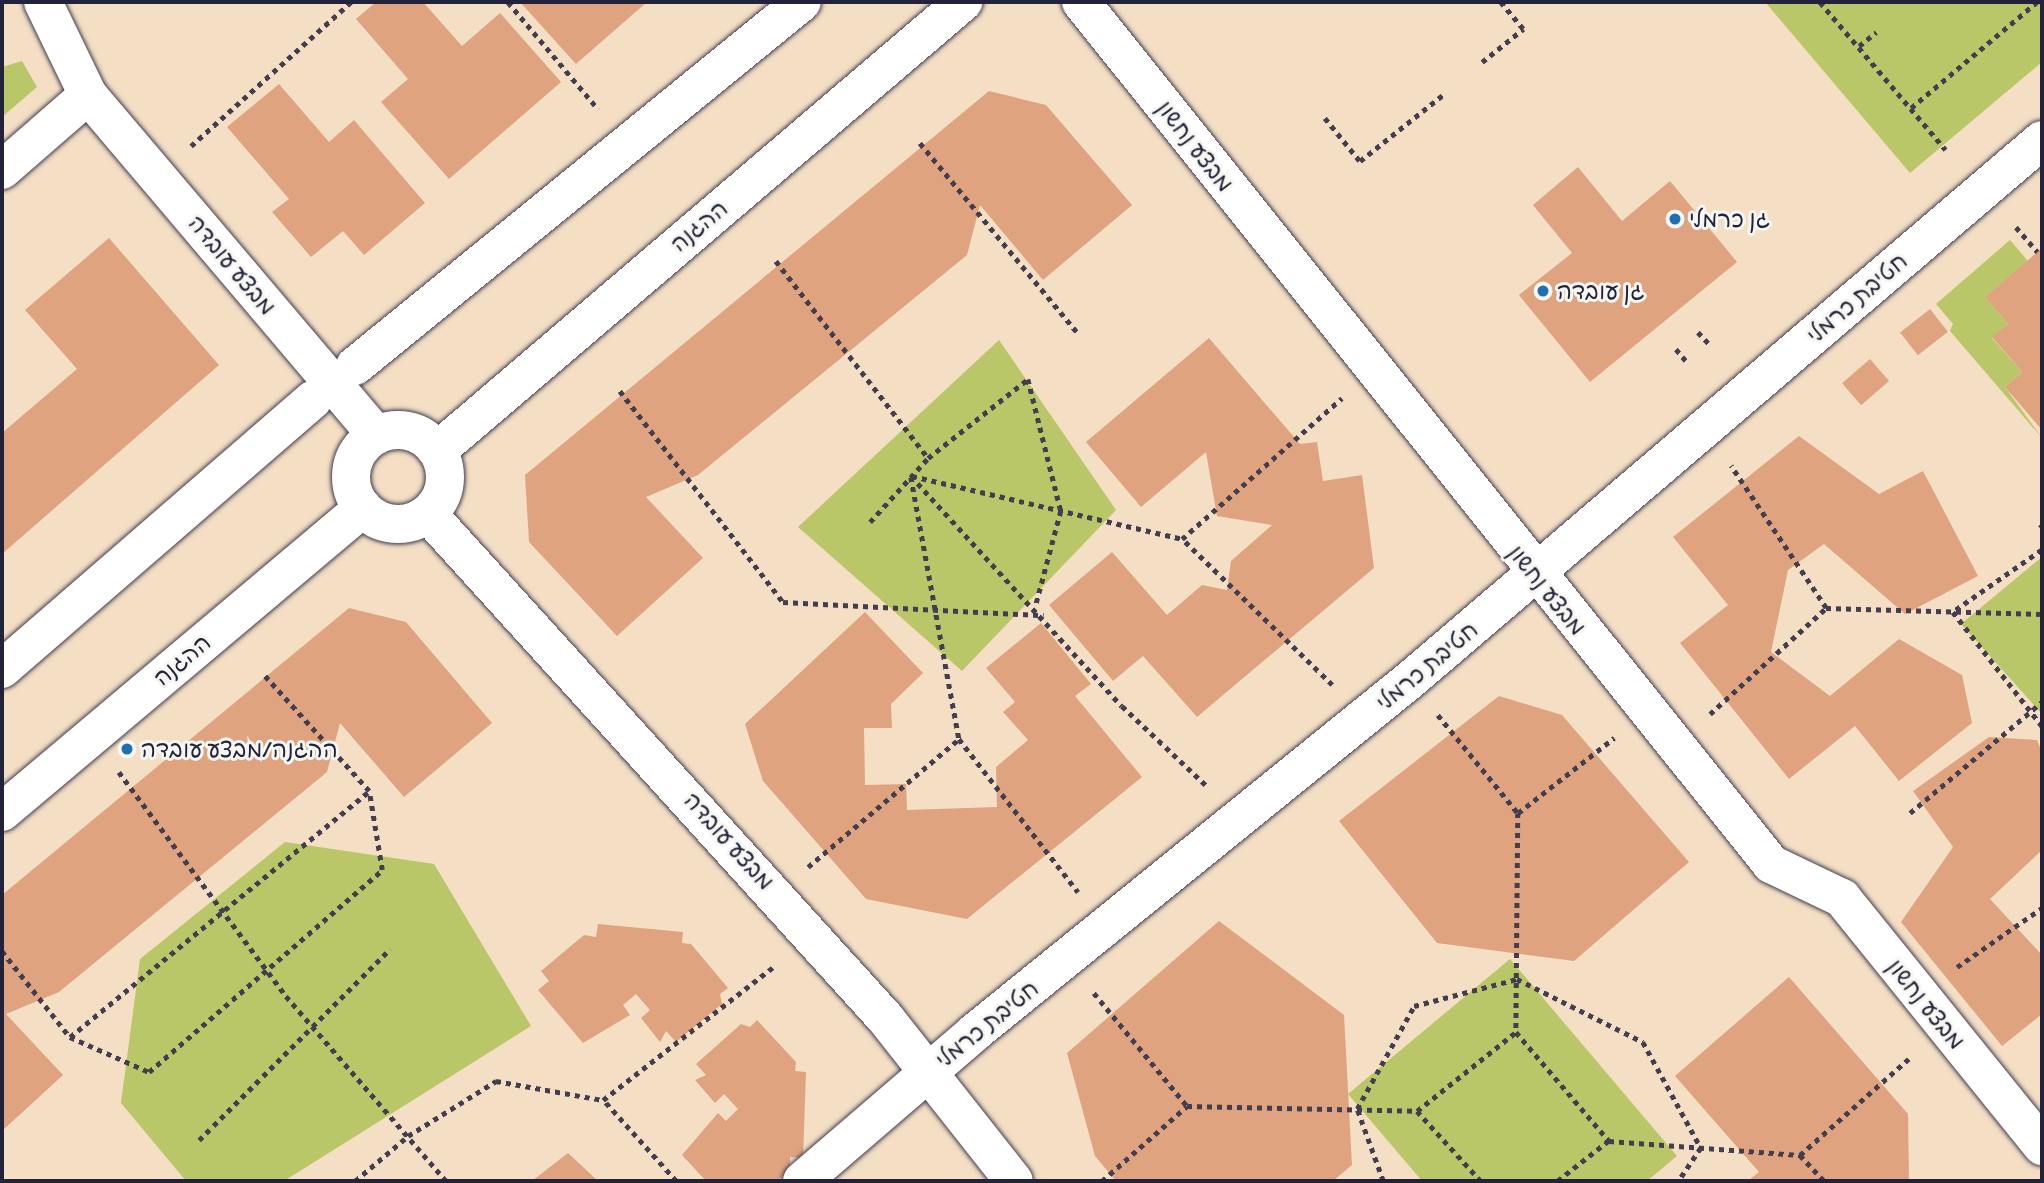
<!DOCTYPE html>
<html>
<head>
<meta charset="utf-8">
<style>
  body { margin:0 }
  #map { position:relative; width:2044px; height:1183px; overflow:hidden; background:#f4dec4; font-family:Itim,"Playpen Sans Hebrew",sans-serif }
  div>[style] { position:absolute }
  .green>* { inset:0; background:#b9c769 }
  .building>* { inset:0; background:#dfa47f; transform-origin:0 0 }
  .path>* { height:4.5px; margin-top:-2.25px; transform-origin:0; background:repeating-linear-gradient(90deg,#423e50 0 5px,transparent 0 10px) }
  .roads { filter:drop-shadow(0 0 2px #423e50) drop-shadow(0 0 2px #423e50) }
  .minor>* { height:38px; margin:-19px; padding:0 19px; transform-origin:19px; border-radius:19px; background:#fff }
  .minor>.ring { margin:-19px; padding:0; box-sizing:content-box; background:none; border:38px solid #fff; border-radius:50% }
  .dots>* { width:19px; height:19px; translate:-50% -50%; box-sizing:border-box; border:4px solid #f6f6f2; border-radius:50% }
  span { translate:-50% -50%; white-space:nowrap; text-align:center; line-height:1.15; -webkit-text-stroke:6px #f6f6f2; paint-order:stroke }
  .street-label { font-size:23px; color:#22223b }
  .poi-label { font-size:23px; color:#22223b }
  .left { translate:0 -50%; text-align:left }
  .frame { position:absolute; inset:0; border:4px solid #22223b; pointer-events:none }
</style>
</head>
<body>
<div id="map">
  <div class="green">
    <i style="clip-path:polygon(1765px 2px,2042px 2px,2042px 62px,1910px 173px)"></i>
    <i style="clip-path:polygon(22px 61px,37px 87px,2px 117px,2px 67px)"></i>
    <i style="clip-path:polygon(2010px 240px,2028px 261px,1985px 297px,2008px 324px,1992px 338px,2022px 372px,2005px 387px,2042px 438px,1950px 331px,1953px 324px,1936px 304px)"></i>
    <i style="clip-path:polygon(999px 340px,1116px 510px,962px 671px,798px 527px)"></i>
    <i style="clip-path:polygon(2042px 557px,2042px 714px,1961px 624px)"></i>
    <i style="clip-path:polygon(285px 842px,434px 864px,531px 1026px,284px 1181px,186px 1181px,121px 1103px,140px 959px)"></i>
    <i style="clip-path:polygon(1510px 959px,1677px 1156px,1647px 1181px,1422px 1181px,1348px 1094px)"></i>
  </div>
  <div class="building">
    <i style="clip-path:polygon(376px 2px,423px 2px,462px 46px,500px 13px,561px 82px,449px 179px,381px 102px,408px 79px,356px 19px)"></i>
    <i style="clip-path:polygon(520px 2px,647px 2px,576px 64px)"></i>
    <i style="clip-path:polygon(279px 84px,329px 142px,354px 120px,425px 203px,364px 255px,343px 231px,311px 257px,272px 212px,289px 199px,227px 127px)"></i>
    <i style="clip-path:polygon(989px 91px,1046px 105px,1132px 205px,1043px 280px,980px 205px,967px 255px,698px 475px,646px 497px,703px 558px,617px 636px,529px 542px,525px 475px)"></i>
    <i style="clip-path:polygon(1578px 167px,1622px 221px,1670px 181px,1737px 262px,1590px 382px,1519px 295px,1572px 253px,1533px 205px)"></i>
    <i style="clip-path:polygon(109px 238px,219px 365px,2px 554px,2px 433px,77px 369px,25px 310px)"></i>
    <i style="clip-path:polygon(2042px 248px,2042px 430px,2005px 387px,2022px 372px,1992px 337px,2008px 324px,1985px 297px)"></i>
    <i style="left:1930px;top:309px;width:29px;height:38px;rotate:52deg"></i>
    <i style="clip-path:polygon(1209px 338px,1300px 444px,1317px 442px,1323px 481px,1362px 475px,1374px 568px,1197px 717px,1143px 656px,1113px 681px,1049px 605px,1112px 552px,1167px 615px,1202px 585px,1227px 590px,1231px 561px,1272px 525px,1217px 516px,1206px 452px,1141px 507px,1086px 442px)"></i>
    <i style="left:1870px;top:359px;width:29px;height:37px;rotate:49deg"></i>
    <i style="clip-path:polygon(1799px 436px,1879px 494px,1923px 471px,1978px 576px,1905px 614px,1824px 544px,1788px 570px,1771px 652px,1830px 696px,1899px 639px,1962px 675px,1972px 723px,1899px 781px,1855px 726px,1789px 779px,1680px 643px,1728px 605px,1673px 537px)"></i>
    <i style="clip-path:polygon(349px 608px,406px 622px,492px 723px,404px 797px,340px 723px,327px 772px,59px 992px,6px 1014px,63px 1075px,2px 1131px,2px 895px)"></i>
    <i style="clip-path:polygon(865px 612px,923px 673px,891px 704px,892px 728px,864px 728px,865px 785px,906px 784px,907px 810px,997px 807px,996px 767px,1028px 740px,1003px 712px,1015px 702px,986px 668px,1041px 623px,1091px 684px,1075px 696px,1142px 777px,967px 919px,866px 899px,763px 781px,745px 724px)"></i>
    <i style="clip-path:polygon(1499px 696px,1562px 715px,1689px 862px,1574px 961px,1437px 943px,1339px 821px)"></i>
    <i style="clip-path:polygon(1989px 737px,2037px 740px,2042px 752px,2042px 850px,1990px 899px,2042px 955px,2042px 1014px,2002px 1046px,1901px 922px,1953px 847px,1913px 791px)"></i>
    <i style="clip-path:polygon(1219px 921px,1344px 1015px,1352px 1165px,1333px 1181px,1116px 1181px,1095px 1156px,1067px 1053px)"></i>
    <i style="clip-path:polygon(598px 924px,683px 932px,682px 943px,691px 944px,728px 988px,720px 994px,722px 1004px,676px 1042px,666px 1031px,660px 1042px,641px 1018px,650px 1010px,636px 994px,623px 1005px,630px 1015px,583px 1043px,538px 990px,549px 981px,541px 971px,584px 935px,596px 937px)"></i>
    <i style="clip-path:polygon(1789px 977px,1908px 1114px,1909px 1181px,1748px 1181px,1759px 1172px,1675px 1076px)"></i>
    <i style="clip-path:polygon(757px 1020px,796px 1062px,795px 1071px,806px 1072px,803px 1158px,790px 1157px,790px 1169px,777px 1181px,706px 1181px,682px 1155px,718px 1113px,726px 1121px,738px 1109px,724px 1094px,715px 1103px,695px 1080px,706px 1075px,696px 1064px,741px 1024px,750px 1027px)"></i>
    <i style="clip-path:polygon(568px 1153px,598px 1181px,532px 1181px)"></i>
  </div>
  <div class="path">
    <i style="left:508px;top:2px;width:140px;rotate:49.9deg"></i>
    <i style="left:1820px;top:2px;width:194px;rotate:49.6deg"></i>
    <i style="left:1859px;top:46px;width:22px;rotate:-39deg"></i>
    <i style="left:1482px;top:62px;width:53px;rotate:-38.8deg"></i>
    <i style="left:1523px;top:29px;width:35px;rotate:-130deg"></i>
    <i style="left:1911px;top:108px;width:165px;rotate:-40.1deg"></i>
    <i style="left:1325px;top:118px;width:55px;rotate:50.9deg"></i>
    <i style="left:1360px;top:161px;width:107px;rotate:-38.6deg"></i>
    <i style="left:920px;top:143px;width:247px;rotate:50.3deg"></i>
    <i style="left:191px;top:146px;width:215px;rotate:-42deg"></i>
    <i style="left:2016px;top:227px;width:33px;rotate:49deg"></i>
    <i style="left:776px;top:261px;width:249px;rotate:52.3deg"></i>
    <i style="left:1698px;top:332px;width:16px;rotate:47deg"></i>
    <i style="left:1676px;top:349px;width:17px;rotate:50deg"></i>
    <i style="left:620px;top:391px;width:267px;rotate:52.3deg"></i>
    <i style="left:783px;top:602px;width:261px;rotate:2.9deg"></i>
    <i style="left:911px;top:476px;width:312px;rotate:47.5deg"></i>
    <i style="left:1122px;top:706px;width:118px;rotate:43.3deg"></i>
    <i style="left:912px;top:476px;width:277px;rotate:13.1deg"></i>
    <i style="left:911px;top:477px;width:266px;rotate:79.6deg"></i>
    <i style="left:870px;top:522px;width:86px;rotate:-47.8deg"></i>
    <i style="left:928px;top:458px;width:127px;rotate:-38.3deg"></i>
    <i style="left:1028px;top:379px;width:136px;rotate:76deg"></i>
    <i style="left:1061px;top:511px;width:97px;rotate:104.9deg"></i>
    <i style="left:2040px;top:524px;width:3px;rotate:45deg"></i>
    <i style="left:2042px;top:550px;width:108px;rotate:145.1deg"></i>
    <i style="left:1953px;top:612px;width:145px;rotate:52deg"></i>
    <i style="left:1826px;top:608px;width:216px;rotate:1.6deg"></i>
    <i style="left:1332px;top:685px;width:209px;rotate:-135.8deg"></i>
    <i style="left:1182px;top:539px;width:213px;rotate:-41.4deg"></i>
    <i style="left:1710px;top:714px;width:157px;rotate:-42.4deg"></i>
    <i style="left:1826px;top:608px;width:171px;rotate:-123.8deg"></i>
    <i style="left:1438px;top:715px;width:127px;rotate:50.8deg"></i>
    <i style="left:1518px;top:813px;width:219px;rotate:90.5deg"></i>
    <i style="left:119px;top:772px;width:279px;rotate:53.3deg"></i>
    <i style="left:286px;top:996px;width:245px;rotate:49.1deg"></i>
    <i style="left:1518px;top:813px;width:122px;rotate:-38deg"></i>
    <i style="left:1910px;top:813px;width:172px;rotate:-40.1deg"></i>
    <i style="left:808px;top:867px;width:198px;rotate:-40.3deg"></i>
    <i style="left:959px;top:739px;width:194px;rotate:52.1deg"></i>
    <i style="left:2px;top:951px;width:110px;rotate:51.7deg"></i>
    <i style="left:70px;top:1037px;width:387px;rotate:-39.4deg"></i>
    <i style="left:369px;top:791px;width:158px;rotate:-132.2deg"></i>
    <i style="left:1957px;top:967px;width:103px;rotate:-34.8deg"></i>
    <i style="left:1094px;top:993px;width:146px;rotate:50.5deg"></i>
    <i style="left:70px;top:1037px;width:86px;rotate:23.9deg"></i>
    <i style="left:149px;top:1072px;width:308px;rotate:-40.9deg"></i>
    <i style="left:382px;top:870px;width:80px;rotate:-99.3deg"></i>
    <i style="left:1417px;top:1111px;width:95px;rotate:47.6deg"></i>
    <i style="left:199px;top:1140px;width:270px;rotate:-45deg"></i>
    <i style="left:1609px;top:1141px;width:192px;rotate:4.2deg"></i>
    <i style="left:1800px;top:1155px;width:35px;rotate:47deg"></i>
    <i style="left:1800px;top:1155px;width:149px;rotate:-41.5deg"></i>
    <i style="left:355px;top:1181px;width:70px;rotate:-40.3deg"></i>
    <i style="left:408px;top:1136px;width:104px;rotate:-32deg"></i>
    <i style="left:496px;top:1081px;width:109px;rotate:10.1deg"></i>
    <i style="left:676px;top:1181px;width:109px;rotate:-132deg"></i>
    <i style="left:603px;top:1100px;width:219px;rotate:-38deg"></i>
    <i style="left:1102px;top:1181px;width:113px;rotate:-41.4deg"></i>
    <i style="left:1187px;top:1106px;width:230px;rotate:1.2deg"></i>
    <i style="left:1417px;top:1111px;width:127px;rotate:-38.6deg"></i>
    <i style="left:1516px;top:1032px;width:143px;rotate:49.5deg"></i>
    <i style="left:1609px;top:1141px;width:65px;rotate:141.9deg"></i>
    <i style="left:1383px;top:1181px;width:77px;rotate:-109.9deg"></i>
    <i style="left:1357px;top:1109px;width:118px;rotate:-61deg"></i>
    <i style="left:1414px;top:1006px;width:106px;rotate:-14.7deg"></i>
    <i style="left:1517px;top:979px;width:141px;rotate:26.6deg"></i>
    <i style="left:1643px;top:1042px;width:121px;rotate:61.3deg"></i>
    <i style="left:1701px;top:1148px;width:40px;rotate:124deg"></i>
  </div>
  <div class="roads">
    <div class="minor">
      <i style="left:43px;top:2px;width:103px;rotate:64.2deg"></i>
      <i style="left:88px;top:95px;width:446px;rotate:49.7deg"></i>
      <i style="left:1081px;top:2px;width:1104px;rotate:51.32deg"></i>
      <i style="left:1771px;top:864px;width:79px;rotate:25.6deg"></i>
      <i style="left:1842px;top:898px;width:319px;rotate:51.1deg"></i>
      <i style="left:2px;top:170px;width:114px;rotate:-41.1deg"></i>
      <i style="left:355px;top:366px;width:576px;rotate:-39.16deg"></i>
      <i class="ring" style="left:351px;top:430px;width:56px;height:56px"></i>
      <i style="left:437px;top:451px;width:692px;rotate:-40.48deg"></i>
      <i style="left:428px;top:514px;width:682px;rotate:47.79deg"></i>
      <i style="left:886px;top:1019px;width:206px;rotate:51.7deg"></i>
      <i style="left:2px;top:669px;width:411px;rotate:-40.9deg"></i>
      <i style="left:2px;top:812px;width:472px;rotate:-40.1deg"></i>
      <i style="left:802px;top:1181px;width:228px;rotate:-40.7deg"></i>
      <i style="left:975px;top:1032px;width:560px;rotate:-38.98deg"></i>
      <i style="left:1410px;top:680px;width:831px;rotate:-40.51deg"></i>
    </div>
  </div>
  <div class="dots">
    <i style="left:1675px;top:219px;background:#1f6fb2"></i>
    <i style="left:1543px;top:291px;background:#1f6fb2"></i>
    <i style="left:127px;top:749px;background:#1f6fb2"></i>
  </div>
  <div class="street-label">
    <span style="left:1195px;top:146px;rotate:52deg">מבצע נחשון</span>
    <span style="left:699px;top:226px;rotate:-40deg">ההגנה</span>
    <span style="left:232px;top:265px;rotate:50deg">מבצע עובדה</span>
    <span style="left:1857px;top:298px;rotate:-41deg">חטיבת כרמלי</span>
    <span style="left:1547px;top:590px;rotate:51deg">מבצע נחשון</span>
    <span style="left:182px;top:660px;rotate:-40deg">ההגנה</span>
    <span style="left:1427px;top:666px;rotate:-40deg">חטיבת כרמלי</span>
    <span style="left:729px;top:841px;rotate:48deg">מבצע עובדה</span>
    <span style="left:1926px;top:1004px;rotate:51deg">מבצע נחשון</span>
    <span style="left:987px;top:1024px;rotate:-39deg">חטיבת כרמלי</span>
  </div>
  <div class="poi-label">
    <span class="left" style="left:1689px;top:219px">גן כרמלי</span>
    <span class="left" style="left:1557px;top:291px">גן עובדה</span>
    <span class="left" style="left:141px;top:749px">ההגנה/מבצע עובדה</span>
  </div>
  <div class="frame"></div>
</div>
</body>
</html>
